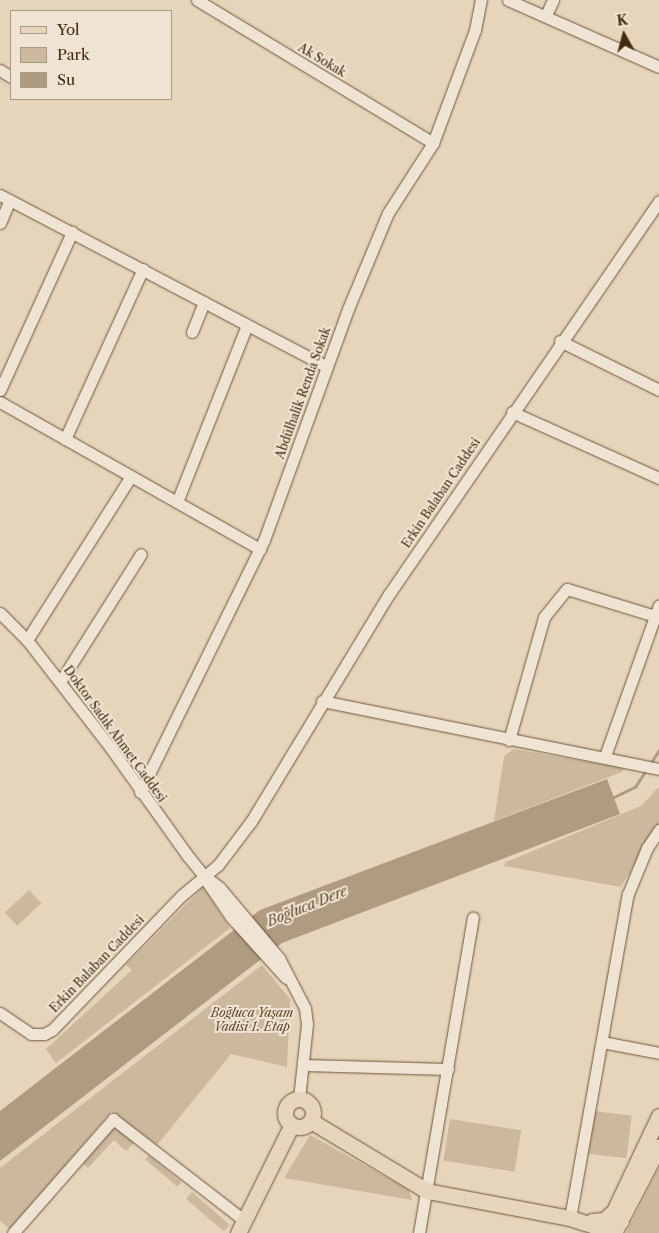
<!DOCTYPE html>
<html>
<head>
<meta charset="utf-8">
<style>
  body { margin:0 }
  #map { position:relative; width:659px; height:1233px; overflow:hidden; background:#e7d5bb; font-family:"Libre Caslon Text",serif }
  div>[style] { position:absolute }
  .green>* { inset:0; background:#cbb89d; transform-origin:0 0 }
  .water>* { inset:0; background:#af9b80 }
  .stream>* { height:2.5px; margin:-1.25px; padding:0 1.25px; transform-origin:1.25px; border-radius:1.25px; background:#af9b80 }
  .roads { filter:drop-shadow(0 0 1px #6c5638) drop-shadow(0 0 1px #6c5638) }
  .minor>* { height:11px; margin:-5.5px; padding:0 5.5px; transform-origin:5.5px; border-radius:5.5px; background:#efe4d3 }
  .major>* { height:15px; margin:-7.5px; padding:0 7.5px; transform-origin:7.5px; border-radius:7.5px; background:#e7d5bb }
  .major>.ring { margin:-7.5px; padding:0; box-sizing:content-box; background:none; border:15px solid #e7d5bb; border-radius:50% }
  span { translate:-50% -50%; white-space:nowrap; text-align:center; line-height:1.15; -webkit-text-stroke:4px #efe4d3; paint-order:stroke }
  .street-label { font-size:12px; color:#432b0c }
  .park-label { font-size:12px; color:#5e4729; font-style:italic }
  .water-label { font-size:14px; color:#5e4729; font-style:italic }
  .legend { position:absolute; left:10px; top:10px; width:162px; height:90px; box-sizing:border-box; background:#efe4d3; border:1px solid #aa9a83; margin:0; padding:6px 9px; list-style:none; font-size:15px; color:#432b0c }
  .legend li { display:flex; align-items:center; gap:10px; height:25px }
  .legend b { width:25px; border:1px solid #aa9a83 }
  .north { position:absolute; left:599px; top:10px; width:50px; height:50px; -webkit-text-stroke:4px #efe4d3; paint-order:stroke; rotate:353deg; font-size:14px; font-weight:700; line-height:20px; text-align:center; color:#432b0c }
  .north::after { content:''; display:block; margin:auto; width:18px; height:22px; background:#432b0c; clip-path:polygon(50% 0,100% 100%,50% 72%,0 100%) }
</style>
</head>
<body>
<div id="map">
  <div class="green">
    <i style="clip-path:polygon(514px 749px,624px 768px,622px 772px,494px 821px,504px 756px)"></i>
    <i style="clip-path:polygon(659px 787px,659px 823px,621px 887px,504px 866px,506px 862px,641px 806px)"></i>
    <i style="clip-path:polygon(203px 887px,230px 928px,56px 1063px,46px 1049px,132px 970px,126px 965px)"></i>
    <i style="left:29px;top:890px;width:18px;height:33px;rotate:47deg"></i>
    <i style="clip-path:polygon(262px 965px,290px 999px,287px 1067px,231px 1054px,157px 1145px,112px 1111px,10px 1229px,0 1221px,0 1168px)"></i>
    <i style="left:594px;top:1111px;width:38px;height:43px;rotate:7deg"></i>
    <i style="left:450px;top:1119px;width:72px;height:42px;rotate:9deg"></i>
    <i style="clip-path:polygon(114px 1125px,135px 1142px,126px 1151px,114px 1140px,88px 1168px,81px 1162px)"></i>
    <i style="clip-path:polygon(310px 1135px,409px 1190px,412px 1200px,284px 1178px)"></i>
    <i style="left:149px;top:1155px;width:42px;height:6px;rotate:40deg"></i>
    <i style="clip-path:polygon(659px 1168px,659px 1233px,626px 1233px,631px 1223px)"></i>
    <i style="left:192px;top:1192px;width:50px;height:9px;rotate:41deg"></i>
  </div>
  <div class="water">
    <i style="clip-path:polygon(607px 779px,620px 814px,282px 943px,0 1161px,0 1111px,260px 910px)"></i>
  </div>
  <div class="stream">
    <i style="left:650px;top:764px;width:17px;rotate:-57deg"></i>
    <i style="left:610px;top:799px;width:28px;rotate:-26deg"></i>
    <i style="left:635px;top:787px;width:20px;rotate:-57deg"></i>
  </div>
  <div class="roads">
    <div class="minor">
      <i style="left:197px;top:0;width:276px;rotate:31.2deg"></i>
      <i style="left:508px;top:0;width:165px;rotate:23.9deg"></i>
      <i style="left:546px;top:15px;width:17px;rotate:-65deg"></i>
      <i style="left:0;top:70px;width:13px;rotate:32deg"></i>
      <i style="left:0;top:195px;width:369px;rotate:27.7deg"></i>
      <i style="left:0;top:223px;width:25px;rotate:-67deg"></i>
      <i style="left:192px;top:332px;width:32px;rotate:-68deg"></i>
      <i style="left:560px;top:341px;width:110px;rotate:26.3deg"></i>
      <i style="left:0;top:390px;width:174px;rotate:-65.5deg"></i>
      <i style="left:0;top:402px;width:299px;rotate:29.5deg"></i>
      <i style="left:512px;top:412px;width:161px;rotate:24.2deg"></i>
      <i style="left:65px;top:439px;width:187px;rotate:-65.4deg"></i>
      <i style="left:177px;top:502px;width:190px;rotate:-68.4deg"></i>
      <i style="left:0;top:613px;width:38px;rotate:45deg"></i>
      <i style="left:27px;top:640px;width:135px;rotate:52.2deg"></i>
      <i style="left:110px;top:747px;width:133px;rotate:54.5deg"></i>
      <i style="left:187px;top:855px;width:26px;rotate:51deg"></i>
      <i style="left:203px;top:875px;width:21px;rotate:37deg"></i>
      <i style="left:220px;top:888px;width:92px;rotate:49.9deg"></i>
      <i style="left:279px;top:958px;width:56px;rotate:62.5deg"></i>
      <i style="left:305px;top:1008px;width:16px;rotate:83deg"></i>
      <i style="left:307px;top:1024px;width:75px;rotate:96.1deg"></i>
      <i style="left:27px;top:640px;width:194px;rotate:-57.6deg"></i>
      <i style="left:60px;top:682px;width:151px;rotate:-57.7deg"></i>
      <i style="left:322px;top:701px;width:344px;rotate:11.4deg"></i>
      <i style="left:509px;top:740px;width:128px;rotate:-74.1deg"></i>
      <i style="left:544px;top:617px;width:36px;rotate:-51deg"></i>
      <i style="left:567px;top:589px;width:92px;rotate:17.1deg"></i>
      <i style="left:605px;top:756px;width:160px;rotate:-70.3deg"></i>
      <i style="left:140px;top:792px;width:281px;rotate:-63.8deg"></i>
      <i style="left:264px;top:540px;width:246px;rotate:-70deg"></i>
      <i style="left:348px;top:309px;width:104px;rotate:-67.4deg"></i>
      <i style="left:388px;top:213px;width:83px;rotate:-57.3deg"></i>
      <i style="left:433px;top:143px;width:121px;rotate:-69.6deg"></i>
      <i style="left:475px;top:30px;width:31px;rotate:-79deg"></i>
      <i style="left:205px;top:879px;width:46px;rotate:55.6deg"></i>
      <i style="left:231px;top:917px;width:82px;rotate:48deg"></i>
      <i style="left:0;top:1013px;width:37px;rotate:34deg"></i>
      <i style="left:31px;top:1034px;width:13px"></i>
      <i style="left:44px;top:1034px;width:9px;rotate:-27deg"></i>
      <i style="left:52px;top:1030px;width:186px;rotate:-46.1deg"></i>
      <i style="left:181px;top:896px;width:48px;rotate:-40deg"></i>
      <i style="left:218px;top:865px;width:56px;rotate:-52.9deg"></i>
      <i style="left:252px;top:820px;width:264px;rotate:-58.8deg"></i>
      <i style="left:389px;top:594px;width:477px;rotate:-55.5deg"></i>
      <i style="left:602px;top:1042px;width:58px;rotate:10.9deg"></i>
      <i style="left:304px;top:1065px;width:144px;rotate:1.6deg"></i>
      <i style="left:570px;top:1218px;width:329px;rotate:-79.9deg"></i>
      <i style="left:628px;top:894px;width:50px;rotate:-67.6deg"></i>
      <i style="left:647px;top:848px;width:22px;rotate:-56deg"></i>
      <i style="left:13px;top:1233px;width:152px;rotate:-48.7deg"></i>
      <i style="left:113px;top:1119px;width:167px;rotate:37.7deg"></i>
      <i style="left:419px;top:1233px;width:320px;rotate:-80.3deg"></i>
    </div>
    <div class="major">
      <i class="ring" style="left:285px;top:1099px;width:13px;height:13px"></i>
      <i style="left:311px;top:1121px;width:135px;rotate:31.1deg"></i>
      <i style="left:427px;top:1191px;width:146px;rotate:10.7deg"></i>
      <i style="left:570px;top:1218px;width:32px;rotate:18deg"></i>
      <i style="left:600px;top:1228px;width:22px;rotate:-18deg"></i>
      <i style="left:592px;top:1221px;width:12px;rotate:-5deg"></i>
      <i style="left:604px;top:1220px;width:13px;rotate:-42deg"></i>
      <i style="left:614px;top:1211px;width:105px;rotate:-64.7deg"></i>
      <i style="left:616px;top:1229px;width:93px;rotate:-62.6deg"></i>
      <i style="left:238px;top:1233px;width:119px;rotate:-63.6deg"></i>
    </div>
  </div>
  <div class="street-label">
    <span style="left:322px;top:60px;rotate:31deg">Ak Sokak</span>
    <span style="left:303px;top:393px;rotate:-70deg">Abdülhalik Renda Sokak</span>
    <span style="left:441px;top:493px;rotate:-56deg">Erkin Balaban Caddesi</span>
    <span style="left:115px;top:734px;rotate:54deg">Doktor Sadık Ahmet Caddesi</span>
    <span style="left:97px;top:964px;rotate:-46deg">Erkin Balaban Caddesi</span>
  </div>
  <div class="park-label">
    <span style="left:252px;top:1020px">Boğluca Yaşam<br>Vadisi 1. Etap</span>
  </div>
  <div class="water-label">
    <span style="left:307px;top:906px;rotate:-22deg">Boğluca Dere</span>
  </div>
  <ul class="legend">
  <li><b style="height:6px;background:#e7d5bb"></b>Yol</li>
  <li><b style="height:14px;background:#cbb89d"></b>Park</li>
  <li><b style="height:14px;background:#af9b80"></b>Su</li>
  </ul>
  <div class="north">K</div>
</div>
</body>
</html>
